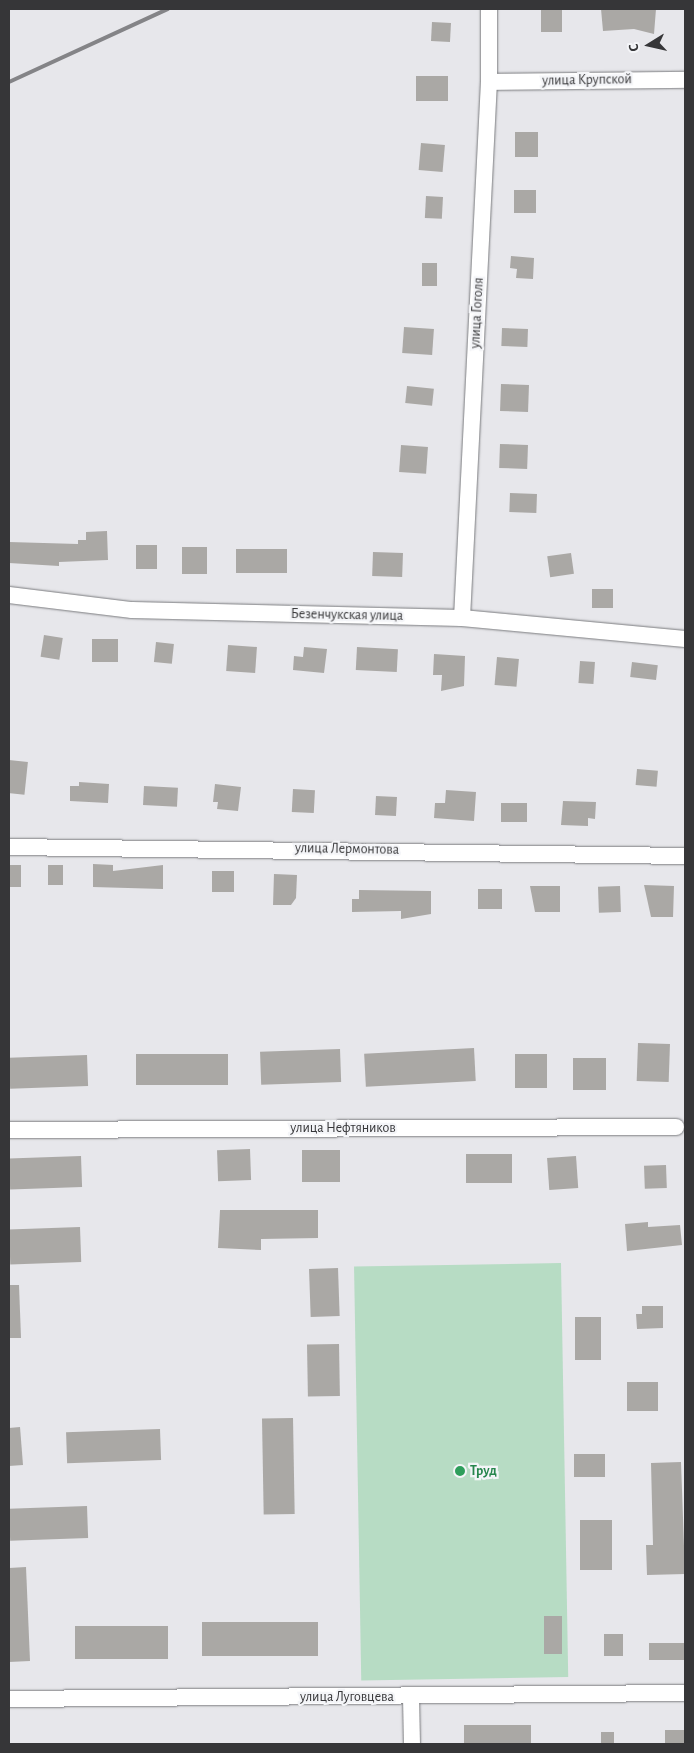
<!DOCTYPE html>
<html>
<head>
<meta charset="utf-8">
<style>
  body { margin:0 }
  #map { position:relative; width:694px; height:1753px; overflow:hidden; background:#e7e7eb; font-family:"Alegreya Sans",sans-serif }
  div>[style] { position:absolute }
  .green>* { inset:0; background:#b7dcc4; transform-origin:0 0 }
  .building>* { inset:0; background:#aaa8a5; transform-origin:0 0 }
  .roads { filter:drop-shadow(0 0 1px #7a7b7e) drop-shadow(0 0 1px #7a7b7e) }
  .minor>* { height:16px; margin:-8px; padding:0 8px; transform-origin:8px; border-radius:8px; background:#fff }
  .rail>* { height:4px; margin:-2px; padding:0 2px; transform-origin:2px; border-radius:2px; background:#848487 }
  .dots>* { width:14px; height:14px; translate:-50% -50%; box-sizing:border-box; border:2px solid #f4f5f8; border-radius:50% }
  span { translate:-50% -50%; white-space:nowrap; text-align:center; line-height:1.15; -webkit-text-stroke:4.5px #f4f5f8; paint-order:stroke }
  .street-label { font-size:14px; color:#363638 }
  .leisure-label { font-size:14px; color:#27864d; font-weight:700 }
  .left { translate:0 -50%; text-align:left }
  .frame { position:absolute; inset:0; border:10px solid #363638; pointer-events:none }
  .north { position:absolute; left:624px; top:20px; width:50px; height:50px; -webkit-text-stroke:4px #f4f5f8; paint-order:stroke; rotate:260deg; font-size:14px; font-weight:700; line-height:20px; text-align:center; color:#363638 }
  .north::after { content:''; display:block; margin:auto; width:18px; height:22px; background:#363638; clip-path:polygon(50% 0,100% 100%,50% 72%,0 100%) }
</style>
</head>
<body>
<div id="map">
  <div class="green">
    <i style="left:561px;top:1263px;width:414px;height:207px;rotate:89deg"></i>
  </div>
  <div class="building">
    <i style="clip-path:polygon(601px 9px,656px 9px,654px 34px,634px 29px,603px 31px)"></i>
    <i style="left:541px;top:10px;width:21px;height:22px"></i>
    <i style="left:432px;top:22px;width:19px;height:19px;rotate:3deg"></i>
    <i style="left:448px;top:76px;width:25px;height:32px;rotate:90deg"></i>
    <i style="left:515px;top:132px;width:23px;height:25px"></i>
    <i style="left:421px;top:143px;width:24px;height:27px;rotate:5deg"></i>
    <i style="left:514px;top:190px;width:22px;height:23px"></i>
    <i style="left:426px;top:196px;width:17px;height:22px;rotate:3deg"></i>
    <i style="clip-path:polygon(511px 256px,534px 258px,533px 279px,516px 278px,517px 269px,510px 268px)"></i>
    <i style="left:422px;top:263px;width:15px;height:23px"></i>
    <i style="left:404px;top:327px;width:30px;height:26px;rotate:4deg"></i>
    <i style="left:502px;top:328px;width:26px;height:18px;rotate:2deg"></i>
    <i style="left:501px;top:384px;width:28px;height:27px;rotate:2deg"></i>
    <i style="left:407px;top:386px;width:27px;height:17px;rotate:6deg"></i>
    <i style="left:500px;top:444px;width:28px;height:24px;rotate:2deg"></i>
    <i style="left:401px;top:445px;width:27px;height:27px;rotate:4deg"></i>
    <i style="left:510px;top:493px;width:27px;height:19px;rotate:2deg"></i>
    <i style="clip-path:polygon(107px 531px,108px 560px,59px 562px,59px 566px,9px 563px,9px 542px,78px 544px,78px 540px,86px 540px,86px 532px)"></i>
    <i style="left:136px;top:545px;width:21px;height:24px"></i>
    <i style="left:182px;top:547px;width:25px;height:27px"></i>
    <i style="left:287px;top:549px;width:24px;height:51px;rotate:90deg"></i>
    <i style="left:373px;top:552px;width:30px;height:24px;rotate:2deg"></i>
    <i style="left:571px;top:553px;width:21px;height:24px;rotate:82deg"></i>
    <i style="left:592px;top:589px;width:21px;height:19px"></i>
    <i style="left:44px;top:635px;width:19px;height:22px;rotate:9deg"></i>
    <i style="left:118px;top:639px;width:23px;height:26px;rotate:90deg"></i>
    <i style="left:156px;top:642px;width:18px;height:20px;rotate:6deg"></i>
    <i style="left:228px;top:645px;width:29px;height:26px;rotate:4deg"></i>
    <i style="clip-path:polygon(304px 647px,327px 649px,324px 673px,293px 670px,294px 656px,303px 657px)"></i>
    <i style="left:357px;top:647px;width:41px;height:23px;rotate:3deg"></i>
    <i style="clip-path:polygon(434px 654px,465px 656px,464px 686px,441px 691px,442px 675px,433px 675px)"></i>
    <i style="left:497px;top:657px;width:22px;height:28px;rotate:5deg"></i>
    <i style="left:580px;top:661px;width:15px;height:22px;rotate:4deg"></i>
    <i style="left:632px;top:662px;width:26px;height:15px;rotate:7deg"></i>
    <i style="left:9px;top:760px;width:19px;height:33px;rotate:6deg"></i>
    <i style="left:637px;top:769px;width:21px;height:16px;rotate:5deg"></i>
    <i style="clip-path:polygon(79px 782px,109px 784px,108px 803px,70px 801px,70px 786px,79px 786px)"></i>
    <i style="clip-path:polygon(215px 784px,241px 787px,238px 811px,217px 809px,218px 802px,213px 802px)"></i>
    <i style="left:144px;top:786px;width:34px;height:19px;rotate:3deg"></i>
    <i style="left:293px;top:789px;width:22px;height:23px;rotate:3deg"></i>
    <i style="clip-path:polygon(446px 790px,476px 792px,474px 821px,434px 818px,435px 803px,445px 803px)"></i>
    <i style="left:376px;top:796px;width:21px;height:19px;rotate:3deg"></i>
    <i style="clip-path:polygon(563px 801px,596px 802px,595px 819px,588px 818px,588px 826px,561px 825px)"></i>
    <i style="left:501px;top:803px;width:26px;height:19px"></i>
    <i style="clip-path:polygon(93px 864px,113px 865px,113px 871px,163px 865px,163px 889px,93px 887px)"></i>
    <i style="left:9px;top:865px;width:12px;height:22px"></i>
    <i style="left:48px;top:865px;width:15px;height:20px"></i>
    <i style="left:212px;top:871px;width:22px;height:21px"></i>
    <i style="clip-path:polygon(274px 874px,297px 875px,296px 898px,291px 905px,273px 905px)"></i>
    <i style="clip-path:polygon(644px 885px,674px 886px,673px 917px,651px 917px)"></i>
    <i style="clip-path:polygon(530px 886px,560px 886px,560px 912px,535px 912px)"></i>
    <i style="left:620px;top:886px;width:26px;height:22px;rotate:88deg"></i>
    <i style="left:502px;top:889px;width:20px;height:24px;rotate:90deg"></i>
    <i style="clip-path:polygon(359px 890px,431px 891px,431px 914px,401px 919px,401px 911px,352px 912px,352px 899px,359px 899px)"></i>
    <i style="left:638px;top:1043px;width:32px;height:38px;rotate:2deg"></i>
    <i style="left:474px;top:1048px;width:33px;height:110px;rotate:87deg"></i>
    <i style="left:340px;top:1049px;width:33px;height:80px;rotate:88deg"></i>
    <i style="left:228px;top:1054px;width:31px;height:92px;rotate:90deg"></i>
    <i style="left:515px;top:1054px;width:32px;height:34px"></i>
    <i style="left:87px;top:1055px;width:31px;height:78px;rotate:88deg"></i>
    <i style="left:573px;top:1058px;width:33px;height:32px"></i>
    <i style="left:250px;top:1149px;width:31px;height:33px;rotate:88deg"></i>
    <i style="left:302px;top:1150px;width:38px;height:32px"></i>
    <i style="left:512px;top:1154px;width:29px;height:46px;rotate:90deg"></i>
    <i style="left:81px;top:1156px;width:31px;height:72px;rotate:88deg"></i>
    <i style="left:576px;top:1156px;width:32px;height:29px;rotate:86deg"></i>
    <i style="left:666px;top:1165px;width:23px;height:22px;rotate:88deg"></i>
    <i style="clip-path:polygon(220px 1210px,318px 1210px,318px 1238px,261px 1239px,261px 1250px,218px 1248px)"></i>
    <i style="clip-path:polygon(648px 1222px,648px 1227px,680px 1225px,682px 1245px,627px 1251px,625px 1224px)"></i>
    <i style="left:80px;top:1227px;width:35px;height:71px;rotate:88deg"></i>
    <i style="left:338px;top:1268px;width:48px;height:29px;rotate:88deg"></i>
    <i style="clip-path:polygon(9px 1285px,19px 1285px,21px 1338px,9px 1338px)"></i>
    <i style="clip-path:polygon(642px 1306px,663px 1306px,663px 1328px,637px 1329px,636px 1314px,642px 1314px)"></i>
    <i style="left:575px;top:1317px;width:26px;height:43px"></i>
    <i style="left:339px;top:1344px;width:52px;height:32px;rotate:89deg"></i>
    <i style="left:658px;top:1382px;width:29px;height:31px;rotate:90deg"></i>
    <i style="left:293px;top:1418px;width:96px;height:31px;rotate:89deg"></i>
    <i style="clip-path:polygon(20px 1427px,23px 1465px,9px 1466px,9px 1428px)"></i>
    <i style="left:160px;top:1429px;width:31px;height:94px;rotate:88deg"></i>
    <i style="left:574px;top:1454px;width:31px;height:23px"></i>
    <i style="clip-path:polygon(681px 1462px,685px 1574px,647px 1575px,646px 1545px,653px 1545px,651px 1463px)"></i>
    <i style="left:87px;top:1506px;width:32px;height:78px;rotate:88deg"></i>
    <i style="left:580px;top:1520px;width:32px;height:50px"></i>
    <i style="clip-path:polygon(26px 1567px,30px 1661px,9px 1662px,9px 1568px)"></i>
    <i style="left:562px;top:1616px;width:38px;height:18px;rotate:90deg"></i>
    <i style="left:318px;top:1622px;width:34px;height:116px;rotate:90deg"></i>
    <i style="left:168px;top:1626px;width:33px;height:93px;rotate:90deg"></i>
    <i style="left:604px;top:1634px;width:19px;height:22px"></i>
    <i style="left:649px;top:1643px;width:36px;height:17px"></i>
    <i style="left:531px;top:1725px;width:19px;height:67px;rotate:90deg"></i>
    <i style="left:685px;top:1730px;width:14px;height:20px;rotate:90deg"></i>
    <i style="left:601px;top:1732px;width:13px;height:12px"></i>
  </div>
  <div class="roads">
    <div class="minor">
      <i style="left:489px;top:82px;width:196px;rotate:-0.6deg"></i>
      <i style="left:9px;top:595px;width:124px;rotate:7deg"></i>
      <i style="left:132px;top:610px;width:330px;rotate:1.4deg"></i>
      <i style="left:462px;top:618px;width:224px;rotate:5.4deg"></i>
      <i style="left:462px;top:618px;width:537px;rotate:-87.12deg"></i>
      <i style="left:489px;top:82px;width:73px;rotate:-90deg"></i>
      <i style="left:9px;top:847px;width:676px;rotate:0.76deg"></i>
      <i style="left:9px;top:1130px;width:667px;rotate:-0.26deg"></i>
      <i style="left:411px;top:1697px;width:47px;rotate:88.8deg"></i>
      <i style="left:9px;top:1699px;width:676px;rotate:-0.51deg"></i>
    </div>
  </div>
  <div class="rail">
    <i style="left:9px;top:82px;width:175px;rotate:-24.7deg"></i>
  </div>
  <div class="dots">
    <i style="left:460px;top:1471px;background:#2e9e5b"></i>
  </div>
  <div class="street-label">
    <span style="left:587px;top:80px;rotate:-1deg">улица Крупской</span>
    <span style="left:477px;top:313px;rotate:-87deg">улица Гоголя</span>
    <span style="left:347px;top:615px;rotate:1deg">Безенчукская улица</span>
    <span style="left:347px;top:849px;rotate:1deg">улица Лермонтова</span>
    <span style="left:343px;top:1128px">улица Нефтяников</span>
    <span style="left:347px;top:1697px">улица Луговцева</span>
  </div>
  <div class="leisure-label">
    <span class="left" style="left:470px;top:1471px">Труд</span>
  </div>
  <div class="frame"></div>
  <div class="north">С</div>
</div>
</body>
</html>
